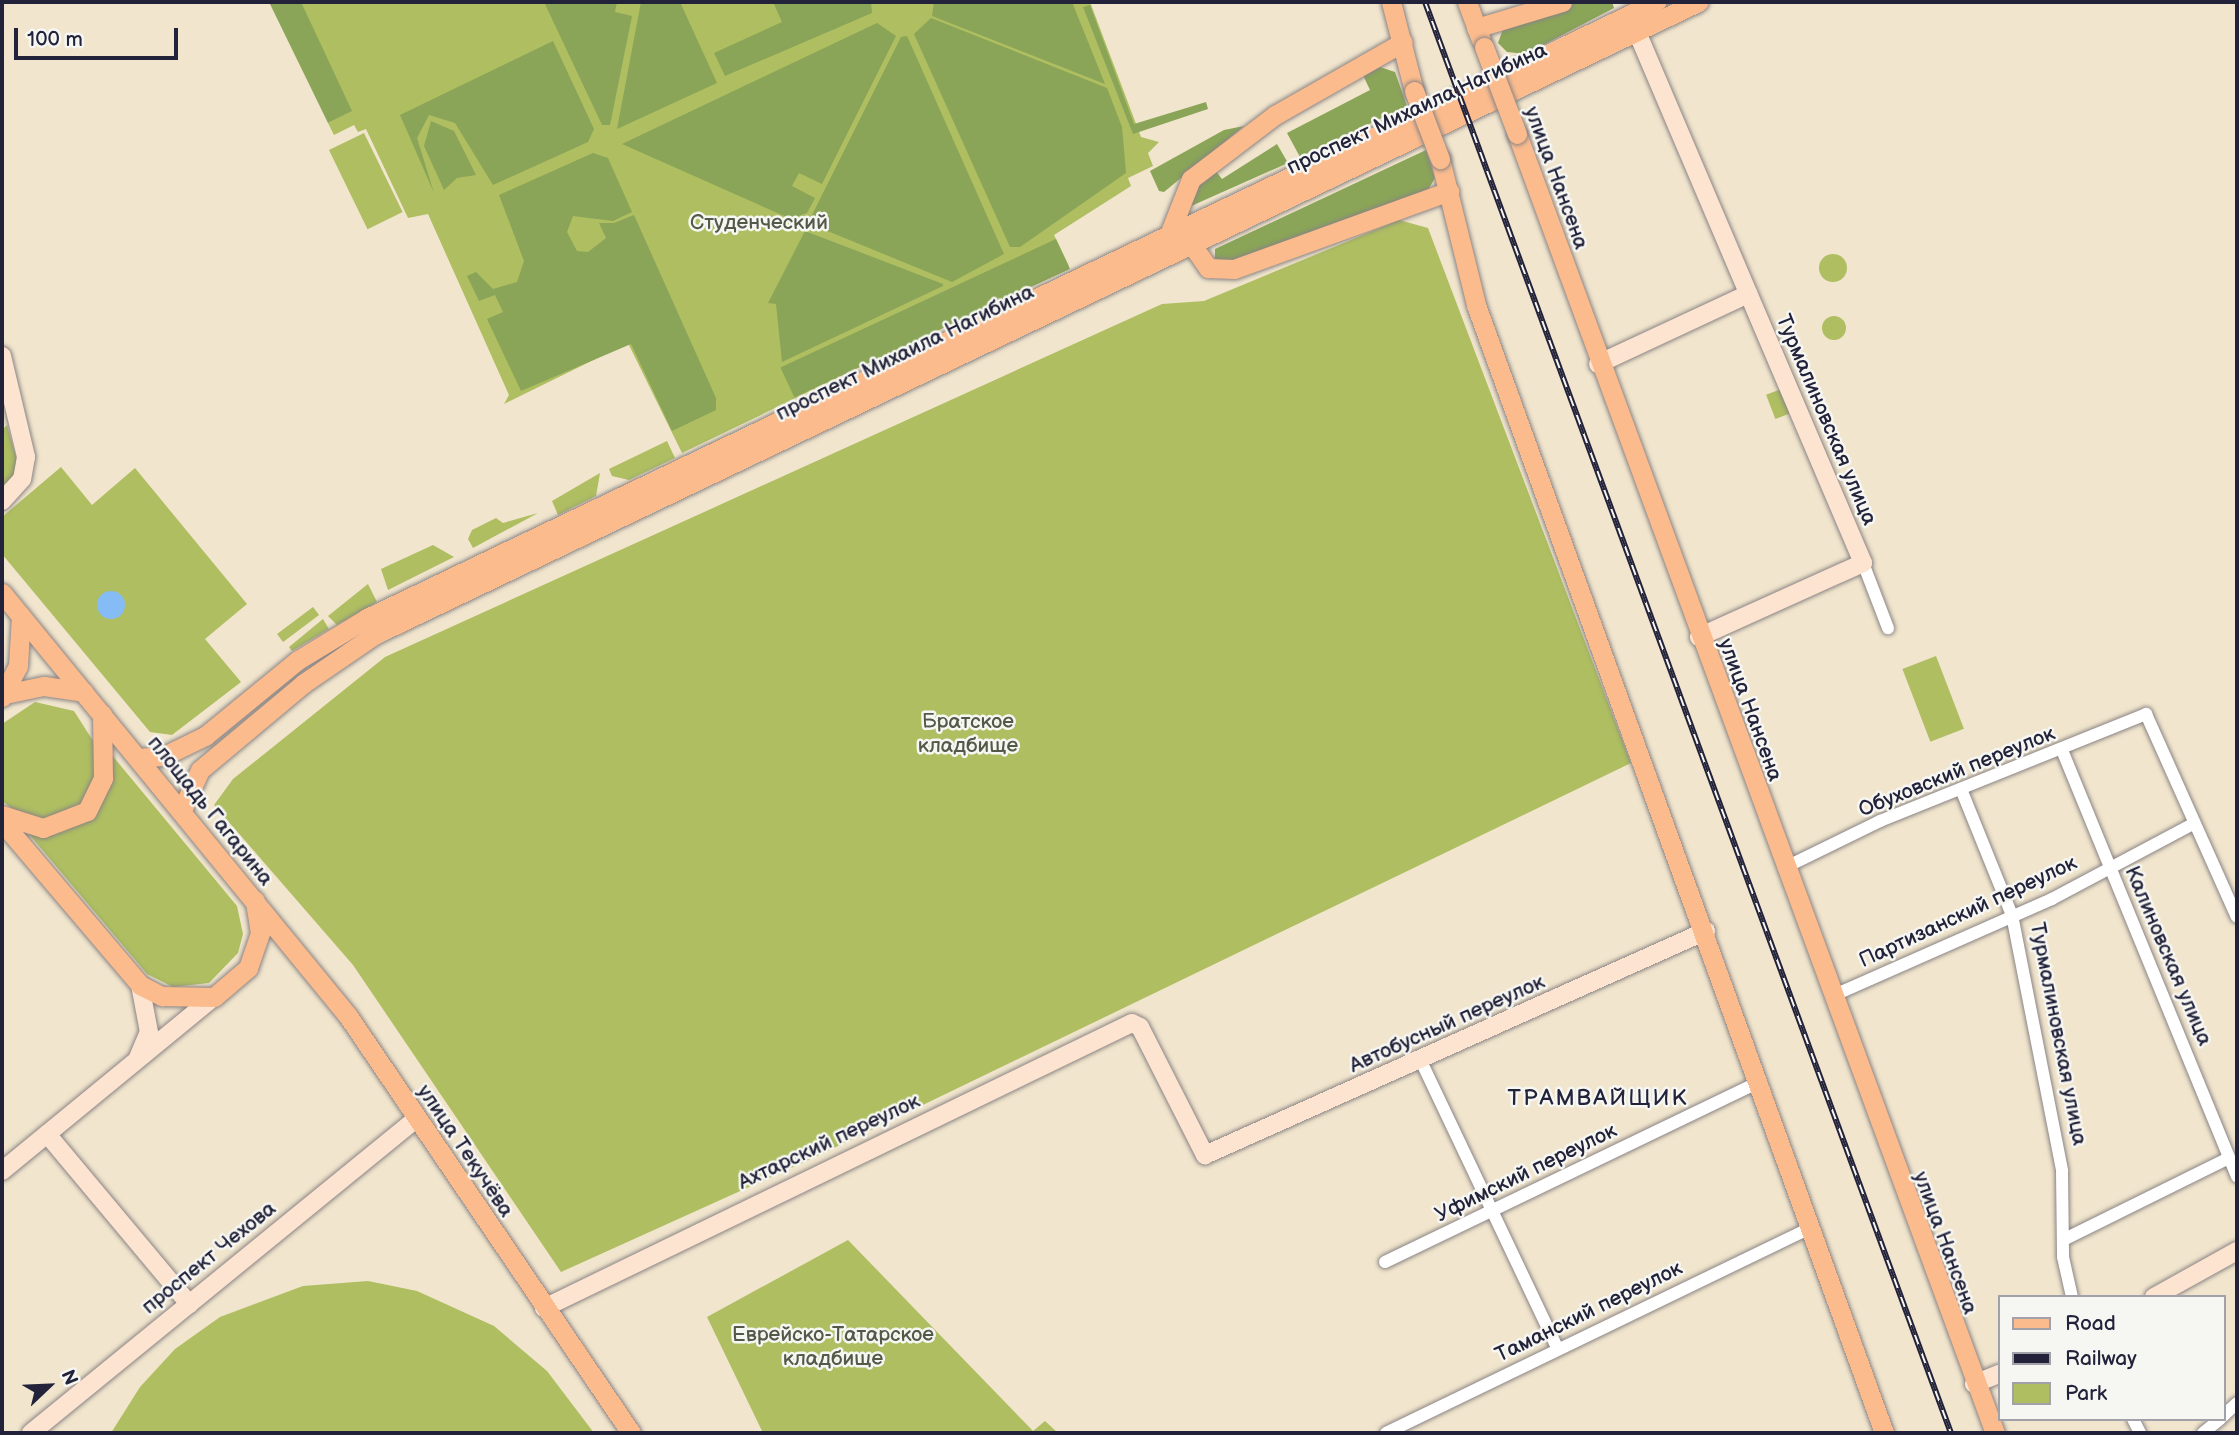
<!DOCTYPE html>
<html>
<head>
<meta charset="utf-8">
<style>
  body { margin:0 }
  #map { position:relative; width:2239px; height:1435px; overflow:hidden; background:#f1e5cd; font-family:"Balsamiq Sans",sans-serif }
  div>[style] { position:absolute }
  .green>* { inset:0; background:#aebe61; transform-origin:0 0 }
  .round { border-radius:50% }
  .forest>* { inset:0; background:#8aa557; transform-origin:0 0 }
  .water>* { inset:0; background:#86bcf5 }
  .roads { filter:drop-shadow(0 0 2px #8a8484) drop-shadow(0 0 2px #8a8484) }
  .street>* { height:12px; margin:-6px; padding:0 6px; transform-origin:6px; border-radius:6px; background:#fff }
  .secondary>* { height:18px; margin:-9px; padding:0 9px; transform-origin:9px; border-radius:9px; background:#fde4d1 }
  .primary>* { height:19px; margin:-9.5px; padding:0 9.5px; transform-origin:9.5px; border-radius:9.5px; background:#fbbb8d }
  .rail>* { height:6px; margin-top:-3px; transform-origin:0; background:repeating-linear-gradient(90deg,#f6f6f2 0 10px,#22223b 0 20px); box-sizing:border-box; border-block:2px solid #22223b }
  .bridges { filter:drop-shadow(0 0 2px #8a8484) drop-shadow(0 0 2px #8a8484) }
  .primary-bridge>* { height:19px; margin:-9.5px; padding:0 9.5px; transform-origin:9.5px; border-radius:9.5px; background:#fbbb8d }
  span { translate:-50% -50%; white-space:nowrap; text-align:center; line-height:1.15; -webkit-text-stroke:5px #f6f6f2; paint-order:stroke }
  .street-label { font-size:21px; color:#22223b }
  .park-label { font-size:21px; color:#535948 }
  .neighbourhood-label { font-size:23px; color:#22223b; letter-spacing:2px }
  .frame { position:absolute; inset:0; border:4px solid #22223b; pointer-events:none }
  .legend { position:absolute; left:1998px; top:1295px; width:228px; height:126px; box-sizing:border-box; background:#f6f6f2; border:2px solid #a1a1a9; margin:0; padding:9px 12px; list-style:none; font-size:21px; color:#22223b }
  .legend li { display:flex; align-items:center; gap:14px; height:35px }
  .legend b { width:35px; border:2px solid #a1a1a9 }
  .north { position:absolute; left:14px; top:1351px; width:70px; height:70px; -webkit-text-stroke:5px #f6f6f2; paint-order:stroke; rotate:67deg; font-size:19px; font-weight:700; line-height:28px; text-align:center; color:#22223b }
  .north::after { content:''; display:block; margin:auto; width:24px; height:32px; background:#22223b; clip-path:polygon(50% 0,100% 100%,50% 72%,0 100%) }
  .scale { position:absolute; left:14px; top:28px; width:164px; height:32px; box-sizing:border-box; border:4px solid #22223b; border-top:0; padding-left:9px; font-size:21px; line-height:24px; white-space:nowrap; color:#22223b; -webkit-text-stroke:5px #f6f6f2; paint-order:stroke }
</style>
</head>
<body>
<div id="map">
  <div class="green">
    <i style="clip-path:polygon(297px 2px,1090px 2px,1141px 137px,1159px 142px,1148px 153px,1153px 166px,1128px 178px,1131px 186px,1054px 235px,1069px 266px,682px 453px,628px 343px,504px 404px,509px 395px,428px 214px,408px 218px,366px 129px,358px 132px,354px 125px,334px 135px,328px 123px,349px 112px)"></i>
    <i style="left:364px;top:133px;width:88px;height:39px;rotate:64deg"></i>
    <i style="clip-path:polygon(1399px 220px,1428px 228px,1631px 763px,813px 1158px,561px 1272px,353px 965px,214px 805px,233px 779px,385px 657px,1162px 304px,1204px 301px)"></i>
    <i class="round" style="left:1819px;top:254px;width:28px;height:28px"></i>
    <i class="round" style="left:1822px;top:316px;width:24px;height:24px"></i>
    <i style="left:1781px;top:389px;width:26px;height:16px;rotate:69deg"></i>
    <i style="clip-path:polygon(7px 425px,20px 471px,2px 486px,2px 430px)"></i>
    <i style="clip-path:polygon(667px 441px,675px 458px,629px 480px,612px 476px,609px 469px)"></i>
    <i style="clip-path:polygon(61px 467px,92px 505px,135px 468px,247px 604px,205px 639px,241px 682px,172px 735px,150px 732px,2px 554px,2px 517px)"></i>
    <i style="clip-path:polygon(600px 473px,596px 496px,558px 515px,552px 501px)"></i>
    <i style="clip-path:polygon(538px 513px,473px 548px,468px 539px,472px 530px,496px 518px,503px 523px)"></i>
    <i style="clip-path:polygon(433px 545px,454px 557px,388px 590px,381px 569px)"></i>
    <i style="clip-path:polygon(368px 584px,377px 602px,337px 625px,328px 616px)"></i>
    <i style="left:313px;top:607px;width:10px;height:45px;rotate:53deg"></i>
    <i style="clip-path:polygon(323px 619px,329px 629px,292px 651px,289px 647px)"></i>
    <i style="left:1936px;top:656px;width:78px;height:36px;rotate:69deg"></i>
    <i style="clip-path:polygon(35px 702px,74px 711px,95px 744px,98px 767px,82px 804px,45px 819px,21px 815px,2px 801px,2px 724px)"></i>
    <i style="clip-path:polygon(111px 754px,237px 906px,243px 934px,238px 953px,209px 983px,173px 987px,147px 974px,28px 833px,59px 832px,91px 816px,110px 788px)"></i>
    <i style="clip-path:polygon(848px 1240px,1033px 1431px,1045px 1421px,1058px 1433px,763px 1433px,707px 1317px)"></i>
    <i style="clip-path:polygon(368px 1281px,417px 1291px,494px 1326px,547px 1371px,594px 1433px,111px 1433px,140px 1387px,175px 1349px,220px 1317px,303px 1286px)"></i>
  </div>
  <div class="forest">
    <i style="clip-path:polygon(269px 2px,301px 2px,352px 111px,328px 123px)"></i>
    <i style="clip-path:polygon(544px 2px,617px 2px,615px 12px,632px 16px,610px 125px,602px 125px)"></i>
    <i style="clip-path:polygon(641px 2px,680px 2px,717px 83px,617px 129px)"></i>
    <i style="clip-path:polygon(773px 2px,871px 2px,872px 13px,725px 76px,714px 53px,782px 22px)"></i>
    <i style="clip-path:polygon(934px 2px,1072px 2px,1105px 84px,932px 16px)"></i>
    <i style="clip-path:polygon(1577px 2px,1612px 2px,1614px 8px,1526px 54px,1507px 52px,1498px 43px,1504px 26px)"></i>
    <i style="clip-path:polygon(1090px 5px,1134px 124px,1206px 102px,1208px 109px,1133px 134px,1083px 7px)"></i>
    <i style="clip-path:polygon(931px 18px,1107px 88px,1122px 127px,1126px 173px,1020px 247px,1010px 247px,914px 34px)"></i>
    <i style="clip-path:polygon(877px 23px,896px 36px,822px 184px,799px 173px,792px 186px,815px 198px,807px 213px,791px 219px,622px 144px)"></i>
    <i style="clip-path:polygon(907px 36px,1004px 254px,952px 282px,808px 223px,901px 37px)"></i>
    <i style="clip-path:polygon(553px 41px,594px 129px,588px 142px,493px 185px,455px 123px,429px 115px,417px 138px,434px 193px,400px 115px)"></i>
    <i style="clip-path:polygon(1380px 67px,1395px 72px,1407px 106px,1300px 157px,1287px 133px,1370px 90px,1361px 71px)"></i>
    <i style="clip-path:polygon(431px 121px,454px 131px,476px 175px,457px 178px,444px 190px,424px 146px)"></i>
    <i style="clip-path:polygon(1244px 126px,1164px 192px,1159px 191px,1150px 171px,1224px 130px)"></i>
    <i style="clip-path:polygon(1277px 144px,1288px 163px,1189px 207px,1192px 189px,1215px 170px,1222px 179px)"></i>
    <i style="clip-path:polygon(1426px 150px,1435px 178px,1428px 190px,1228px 266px,1215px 259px,1215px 249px)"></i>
    <i style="clip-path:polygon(593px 153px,608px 158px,632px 212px,613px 221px,573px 216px,567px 232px,577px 251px,588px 252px,606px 238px,599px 223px,614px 223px,634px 215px,716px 398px,716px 410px,672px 431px,631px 344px,521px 391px,487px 319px,503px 312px,495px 295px,479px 301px,467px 276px,476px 272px,493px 289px,517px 282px,524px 261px,499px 195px)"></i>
    <i style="clip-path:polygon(805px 231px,943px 284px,943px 286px,782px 362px,776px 304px,768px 303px)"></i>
    <i style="left:1056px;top:239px;width:33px;height:304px;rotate:65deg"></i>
  </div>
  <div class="water">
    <i class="round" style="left:97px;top:591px;width:28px;height:28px"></i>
  </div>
  <div class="roads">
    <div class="street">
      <i style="left:1863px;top:563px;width:70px;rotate:69deg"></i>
      <i style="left:2062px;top:750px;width:461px;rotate:67.7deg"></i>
      <i style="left:1961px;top:789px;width:136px;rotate:68deg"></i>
      <i style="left:2012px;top:915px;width:261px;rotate:78.9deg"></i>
      <i style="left:2062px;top:1171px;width:86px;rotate:89.3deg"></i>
      <i style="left:2063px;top:1257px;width:41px;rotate:77.3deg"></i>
      <i style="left:1784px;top:868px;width:107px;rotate:-26.1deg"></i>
      <i style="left:1880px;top:821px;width:287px;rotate:-21.9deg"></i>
      <i style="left:2146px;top:714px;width:222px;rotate:65.9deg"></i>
      <i style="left:1832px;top:996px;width:240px;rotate:-23.8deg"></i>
      <i style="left:2052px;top:899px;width:160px;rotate:-28deg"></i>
      <i style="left:1421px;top:1061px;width:317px;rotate:64.6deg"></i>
      <i style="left:2065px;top:1239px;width:183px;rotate:-26.3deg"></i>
      <i style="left:1385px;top:1262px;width:415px;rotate:-25.7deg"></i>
      <i style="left:2223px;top:1416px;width:19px;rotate:-43deg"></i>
      <i style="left:2133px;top:1419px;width:16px;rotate:63deg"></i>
      <i style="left:1386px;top:1433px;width:472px;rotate:-25.8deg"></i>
      <i style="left:2203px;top:1433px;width:22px;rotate:-39deg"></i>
    </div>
    <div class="secondary">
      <i style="left:1637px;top:32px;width:577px;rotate:66.94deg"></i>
      <i style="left:1863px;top:563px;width:180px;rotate:155.7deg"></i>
      <i style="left:2px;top:356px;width:104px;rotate:76.6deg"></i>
      <i style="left:26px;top:457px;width:22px;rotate:100deg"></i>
      <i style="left:22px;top:479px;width:30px;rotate:132deg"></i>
      <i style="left:1598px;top:364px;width:166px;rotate:-25deg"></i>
      <i style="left:137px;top:1060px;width:30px;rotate:-67deg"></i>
      <i style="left:149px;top:1032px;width:48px;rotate:-100.8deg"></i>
      <i style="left:47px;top:1134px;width:222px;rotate:50.1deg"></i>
      <i style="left:2px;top:1171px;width:274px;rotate:-39.4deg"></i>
      <i style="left:2154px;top:1297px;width:95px;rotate:-29deg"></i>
      <i style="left:544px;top:1308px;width:653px;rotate:-25.86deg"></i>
      <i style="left:1132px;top:1023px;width:9px;rotate:27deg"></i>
      <i style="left:1140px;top:1027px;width:144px;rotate:63.1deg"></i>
      <i style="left:1205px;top:1155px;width:549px;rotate:-24.09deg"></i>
      <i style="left:1974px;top:1384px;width:27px;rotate:-22deg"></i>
      <i style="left:31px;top:1433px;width:497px;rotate:-39.2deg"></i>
    </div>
    <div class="primary">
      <i style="left:1391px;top:2px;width:92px;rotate:75.5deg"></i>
      <i style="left:1467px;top:2px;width:40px;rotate:69.8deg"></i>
      <i style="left:1476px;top:28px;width:90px;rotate:-16.8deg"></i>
      <i style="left:1517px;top:134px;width:1384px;rotate:69.8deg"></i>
      <i style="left:1440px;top:159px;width:150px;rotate:76.1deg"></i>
      <i style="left:1476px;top:305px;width:1200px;rotate:70.11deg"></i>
      <i style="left:1170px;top:232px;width:57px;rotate:-68.4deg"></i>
      <i style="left:1191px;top:179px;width:106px;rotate:-37.3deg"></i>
      <i style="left:1275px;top:115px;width:147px;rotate:-29.7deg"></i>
      <i style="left:1190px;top:242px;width:32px;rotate:55deg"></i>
      <i style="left:1208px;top:268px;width:26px;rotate:2deg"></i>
      <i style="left:1234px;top:269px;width:229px;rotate:-19.9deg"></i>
      <i style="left:2px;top:593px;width:546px;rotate:50.72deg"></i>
      <i style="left:348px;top:1016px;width:504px;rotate:55.84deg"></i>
      <i style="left:5px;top:694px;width:40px;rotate:-12deg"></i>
      <i style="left:44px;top:686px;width:40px;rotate:8.5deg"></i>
      <i style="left:2px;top:697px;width:35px;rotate:-63deg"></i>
      <i style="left:18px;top:666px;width:50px;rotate:-86.6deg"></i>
      <i style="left:139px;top:758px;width:25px;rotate:-5deg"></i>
      <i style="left:164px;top:756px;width:46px;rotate:-26deg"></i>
      <i style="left:205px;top:736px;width:120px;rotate:-39.3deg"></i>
      <i style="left:298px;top:660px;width:81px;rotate:-31.3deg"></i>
      <i style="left:367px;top:618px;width:1429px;rotate:-25.54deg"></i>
      <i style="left:182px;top:810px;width:44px;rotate:-65.8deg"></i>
      <i style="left:200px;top:770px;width:136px;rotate:-39.9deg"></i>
      <i style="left:304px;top:683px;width:85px;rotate:-34.4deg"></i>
      <i style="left:374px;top:635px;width:1468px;rotate:-25.55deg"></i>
      <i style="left:2px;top:815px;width:43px;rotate:17.6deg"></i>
      <i style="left:43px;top:828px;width:47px;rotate:-21.1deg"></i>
      <i style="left:87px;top:811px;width:37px;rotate:-64deg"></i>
      <i style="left:103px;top:778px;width:64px;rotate:-90.9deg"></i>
      <i style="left:2px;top:822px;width:214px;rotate:49.7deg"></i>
      <i style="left:140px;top:985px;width:25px;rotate:27deg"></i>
      <i style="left:162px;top:996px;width:52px;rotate:1.1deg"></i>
      <i style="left:214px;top:997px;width:45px;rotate:-40.5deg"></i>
      <i style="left:248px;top:968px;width:37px;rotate:-71deg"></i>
      <i style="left:260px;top:933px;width:33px;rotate:-99deg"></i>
    </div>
  </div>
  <div class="rail">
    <i style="left:1425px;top:2px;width:1525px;rotate:69.82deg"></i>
  </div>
  <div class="bridges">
    <div class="primary-bridge">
      <i style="left:1484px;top:47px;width:93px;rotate:69.2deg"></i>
      <i style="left:1414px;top:91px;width:73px;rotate:69.1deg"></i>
    </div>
  </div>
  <div class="street-label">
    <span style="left:1417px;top:109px;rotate:-25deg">проспект Михаила Нагибина</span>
    <span style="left:1556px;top:178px;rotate:70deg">улица Нансена</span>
    <span style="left:905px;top:353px;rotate:-26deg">проспект Михаила Нагибина</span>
    <span style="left:1826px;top:420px;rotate:67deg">Турмалиновская улица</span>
    <span style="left:1750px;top:710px;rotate:70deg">улица Нансена</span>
    <span style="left:1957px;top:772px;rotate:-22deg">Обуховский переулок</span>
    <span style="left:210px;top:811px;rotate:51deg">площадь Гагарина</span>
    <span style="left:1968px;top:912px;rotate:-25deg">Партизанский переулок</span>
    <span style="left:2168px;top:956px;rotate:67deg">Калиновская улица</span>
    <span style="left:1447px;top:1024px;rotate:-24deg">Автобусный переулок</span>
    <span style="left:2058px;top:1034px;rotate:79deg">Турмалиновская улица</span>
    <span style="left:829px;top:1142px;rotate:-25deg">Ахтарский переулок</span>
    <span style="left:465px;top:1151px;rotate:56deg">улица Текучёва</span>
    <span style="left:1526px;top:1173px;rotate:-26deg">Уфимский переулок</span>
    <span style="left:1945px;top:1243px;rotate:70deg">улица Нансена</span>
    <span style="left:209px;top:1258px;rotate:-39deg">проспект Чехова</span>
    <span style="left:1589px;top:1312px;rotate:-26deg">Таманский переулок</span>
  </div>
  <div class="park-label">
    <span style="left:759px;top:223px">Студенческий</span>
    <span style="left:968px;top:734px">Братское<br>кладбище</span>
    <span style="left:833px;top:1347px">Еврейско-Татарское<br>кладбище</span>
  </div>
  <div class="neighbourhood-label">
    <span style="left:1598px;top:1098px">ТРАМВАЙЩИК</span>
  </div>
  <div class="frame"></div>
  <ul class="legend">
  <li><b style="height:9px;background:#fbbb8d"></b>Road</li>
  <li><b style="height:9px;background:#22223b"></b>Railway</li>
  <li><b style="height:19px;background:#aebe61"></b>Park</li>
  </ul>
  <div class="north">N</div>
  <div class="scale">100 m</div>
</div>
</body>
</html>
